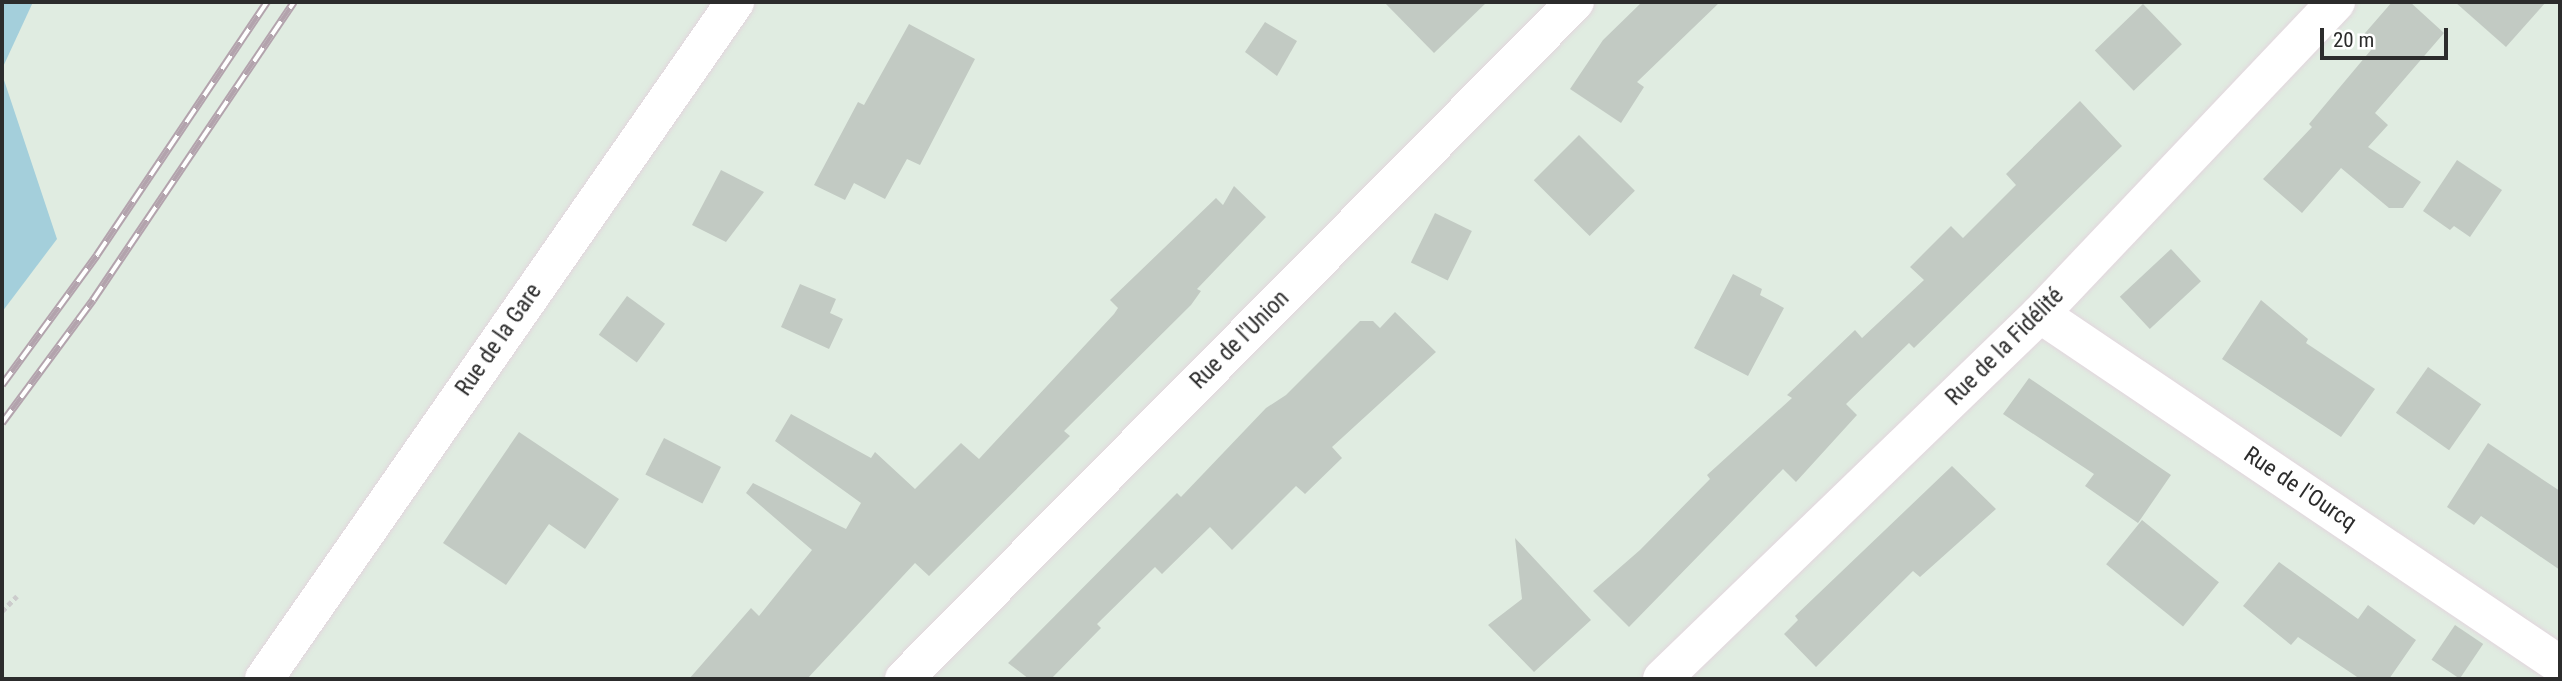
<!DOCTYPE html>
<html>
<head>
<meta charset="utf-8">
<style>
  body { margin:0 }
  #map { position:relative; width:2562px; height:681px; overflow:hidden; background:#e0ece1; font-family:"Roboto Condensed",sans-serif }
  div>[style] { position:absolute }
  .green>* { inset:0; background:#a4cfdb }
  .building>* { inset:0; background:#c2cac3; transform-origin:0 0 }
  .path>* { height:4.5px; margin-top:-2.25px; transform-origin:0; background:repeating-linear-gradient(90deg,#ccc 0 5px,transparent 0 8.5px) }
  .roads { filter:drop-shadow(0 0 2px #e2d5dd) drop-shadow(0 0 2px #e2d5dd) }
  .minor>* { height:38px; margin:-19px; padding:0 19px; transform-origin:19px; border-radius:19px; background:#fff }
  .rail>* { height:8px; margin-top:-4px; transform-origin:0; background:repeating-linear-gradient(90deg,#fff 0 16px,#b3a3ad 0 32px); box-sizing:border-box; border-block:2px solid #b3a3ad }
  span { translate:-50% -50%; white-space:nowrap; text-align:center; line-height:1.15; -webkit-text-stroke:7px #fff; paint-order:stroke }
  .street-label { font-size:23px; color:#2c2c2c }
  .frame { position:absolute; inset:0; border:4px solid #2c2c2c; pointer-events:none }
  .scale { position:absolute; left:2320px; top:28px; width:128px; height:32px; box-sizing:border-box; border:4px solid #2c2c2c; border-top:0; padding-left:9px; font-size:21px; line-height:24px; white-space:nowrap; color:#2c2c2c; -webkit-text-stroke:5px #fff; paint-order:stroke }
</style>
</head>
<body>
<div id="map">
  <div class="green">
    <i style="clip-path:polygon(2px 2px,33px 2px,2px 69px)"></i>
    <i style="clip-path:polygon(2px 74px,57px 239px,2px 312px)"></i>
  </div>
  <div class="building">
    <i style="clip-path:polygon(1384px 2px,1487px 2px,1434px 53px)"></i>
    <i style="clip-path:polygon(1642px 2px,1720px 2px,1637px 82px,1644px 87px,1621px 123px,1570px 89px,1603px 40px)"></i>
    <i style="clip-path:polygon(2392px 2px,2410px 2px,2444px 33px,2375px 113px,2388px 125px,2368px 147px,2421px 182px,2403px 208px,2389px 208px,2341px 168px,2302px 213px,2263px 179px,2312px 127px,2309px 124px,2371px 50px,2359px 40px)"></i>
    <i style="clip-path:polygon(2455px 2px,2546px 2px,2506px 47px)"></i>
    <i style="left:2143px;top:4px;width:56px;height:67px;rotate:46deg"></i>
    <i style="clip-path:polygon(1265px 22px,1297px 41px,1277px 76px,1245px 52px)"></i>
    <i style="clip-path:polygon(909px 24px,975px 59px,920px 165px,907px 159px,885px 199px,854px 183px,845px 200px,814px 185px,858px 102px,864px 105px)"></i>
    <i style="clip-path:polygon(2080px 101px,2122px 146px,1914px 348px,1909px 343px,1846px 404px,1857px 415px,1796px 482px,1783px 469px,1629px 627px,1593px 591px,1640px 550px,1710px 479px,1707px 475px,1792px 398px,1787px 395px,1855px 330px,1862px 338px,1924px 280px,1910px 267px,1951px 226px,1963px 238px,2016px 185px,2006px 174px)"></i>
    <i style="left:1579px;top:135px;width:79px;height:64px;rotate:45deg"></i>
    <i style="clip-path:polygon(2457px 160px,2502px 190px,2470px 237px,2454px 226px,2450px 230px,2423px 211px)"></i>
    <i style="clip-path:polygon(721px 170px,764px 192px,726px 242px,692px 225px)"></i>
    <i style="clip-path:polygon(1234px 186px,1266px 217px,1197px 289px,1201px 291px,1191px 305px,1064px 431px,1070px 436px,929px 576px,915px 563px,807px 679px,689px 679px,751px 608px,759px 616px,812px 550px,746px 493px,753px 483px,846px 529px,861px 503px,775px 441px,791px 414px,871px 458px,875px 452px,915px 489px,961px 443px,979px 459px,1114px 314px,1118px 308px,1110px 300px,1216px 198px,1223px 205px)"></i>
    <i style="left:1435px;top:213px;width:41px;height:55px;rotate:26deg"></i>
    <i style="left:2171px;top:249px;width:44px;height:70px;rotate:47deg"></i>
    <i style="clip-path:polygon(1733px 274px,1762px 289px,1760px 295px,1784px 308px,1748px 376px,1694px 348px)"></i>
    <i style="clip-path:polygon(800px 284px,836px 299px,830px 313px,843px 319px,829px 349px,781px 327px)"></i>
    <i style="left:627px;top:296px;width:47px;height:48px;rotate:36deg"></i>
    <i style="clip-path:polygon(2261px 300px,2308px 339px,2306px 343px,2375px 389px,2341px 437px,2222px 359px)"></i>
    <i style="clip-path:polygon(1395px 312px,1436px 352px,1332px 447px,1342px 458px,1305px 494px,1296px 486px,1232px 550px,1210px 527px,1162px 574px,1155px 567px,1097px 624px,1101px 628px,1051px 679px,1029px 679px,1008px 663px,1177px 493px,1181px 497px,1266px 408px,1286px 395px,1360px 321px,1373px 321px,1380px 328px)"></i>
    <i style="left:2428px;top:367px;width:65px;height:56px;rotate:35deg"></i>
    <i style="clip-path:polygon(2029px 378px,2171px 475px,2138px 523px,2085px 486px,2094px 474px,2003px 414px)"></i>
    <i style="clip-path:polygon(519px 432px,619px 499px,585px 549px,549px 524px,506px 585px,443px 543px)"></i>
    <i style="left:664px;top:438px;width:64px;height:41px;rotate:27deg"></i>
    <i style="clip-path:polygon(2488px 443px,2560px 491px,2560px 570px,2481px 516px,2474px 525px,2447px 507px)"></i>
    <i style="clip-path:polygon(1952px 466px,1996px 509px,1920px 577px,1913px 571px,1816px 667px,1784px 634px,1798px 620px,1795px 616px)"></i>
    <i style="left:2142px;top:520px;width:99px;height:57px;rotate:39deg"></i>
    <i style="clip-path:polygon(1515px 538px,1591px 620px,1534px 672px,1488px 625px,1522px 599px)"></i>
    <i style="clip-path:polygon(2279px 562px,2358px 619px,2368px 605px,2416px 640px,2389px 679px,2360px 679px,2298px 637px,2291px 645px,2243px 606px)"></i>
    <i style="left:2455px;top:625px;width:34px;height:42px;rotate:34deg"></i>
  </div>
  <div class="path">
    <i style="left:2px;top:611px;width:21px;rotate:-45deg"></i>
  </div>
  <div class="roads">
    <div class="minor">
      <i style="left:2040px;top:314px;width:627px;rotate:34.02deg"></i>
      <i style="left:264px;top:679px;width:825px;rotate:-55.17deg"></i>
      <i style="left:904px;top:679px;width:953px;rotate:-45.26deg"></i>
      <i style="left:1662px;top:679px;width:525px;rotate:-44deg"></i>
      <i style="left:2040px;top:314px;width:430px;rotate:-46.5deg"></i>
    </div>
  </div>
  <div class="rail">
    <i style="left:2px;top:385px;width:161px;rotate:-53.8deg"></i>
    <i style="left:97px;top:255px;width:305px;rotate:-56.1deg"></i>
    <i style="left:2px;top:423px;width:153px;rotate:-53.5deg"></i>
    <i style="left:93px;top:300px;width:359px;rotate:-56deg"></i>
  </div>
  <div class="street-label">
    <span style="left:499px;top:340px;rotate:-55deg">Rue de la Gare</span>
    <span style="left:1240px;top:340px;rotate:-45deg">Rue de l'Union</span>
    <span style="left:2005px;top:347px;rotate:-45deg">Rue de la Fidélité</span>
    <span style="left:2300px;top:489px;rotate:34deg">Rue de l'Ourcq</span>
  </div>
  <div class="frame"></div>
  <div class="scale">20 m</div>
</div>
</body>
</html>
